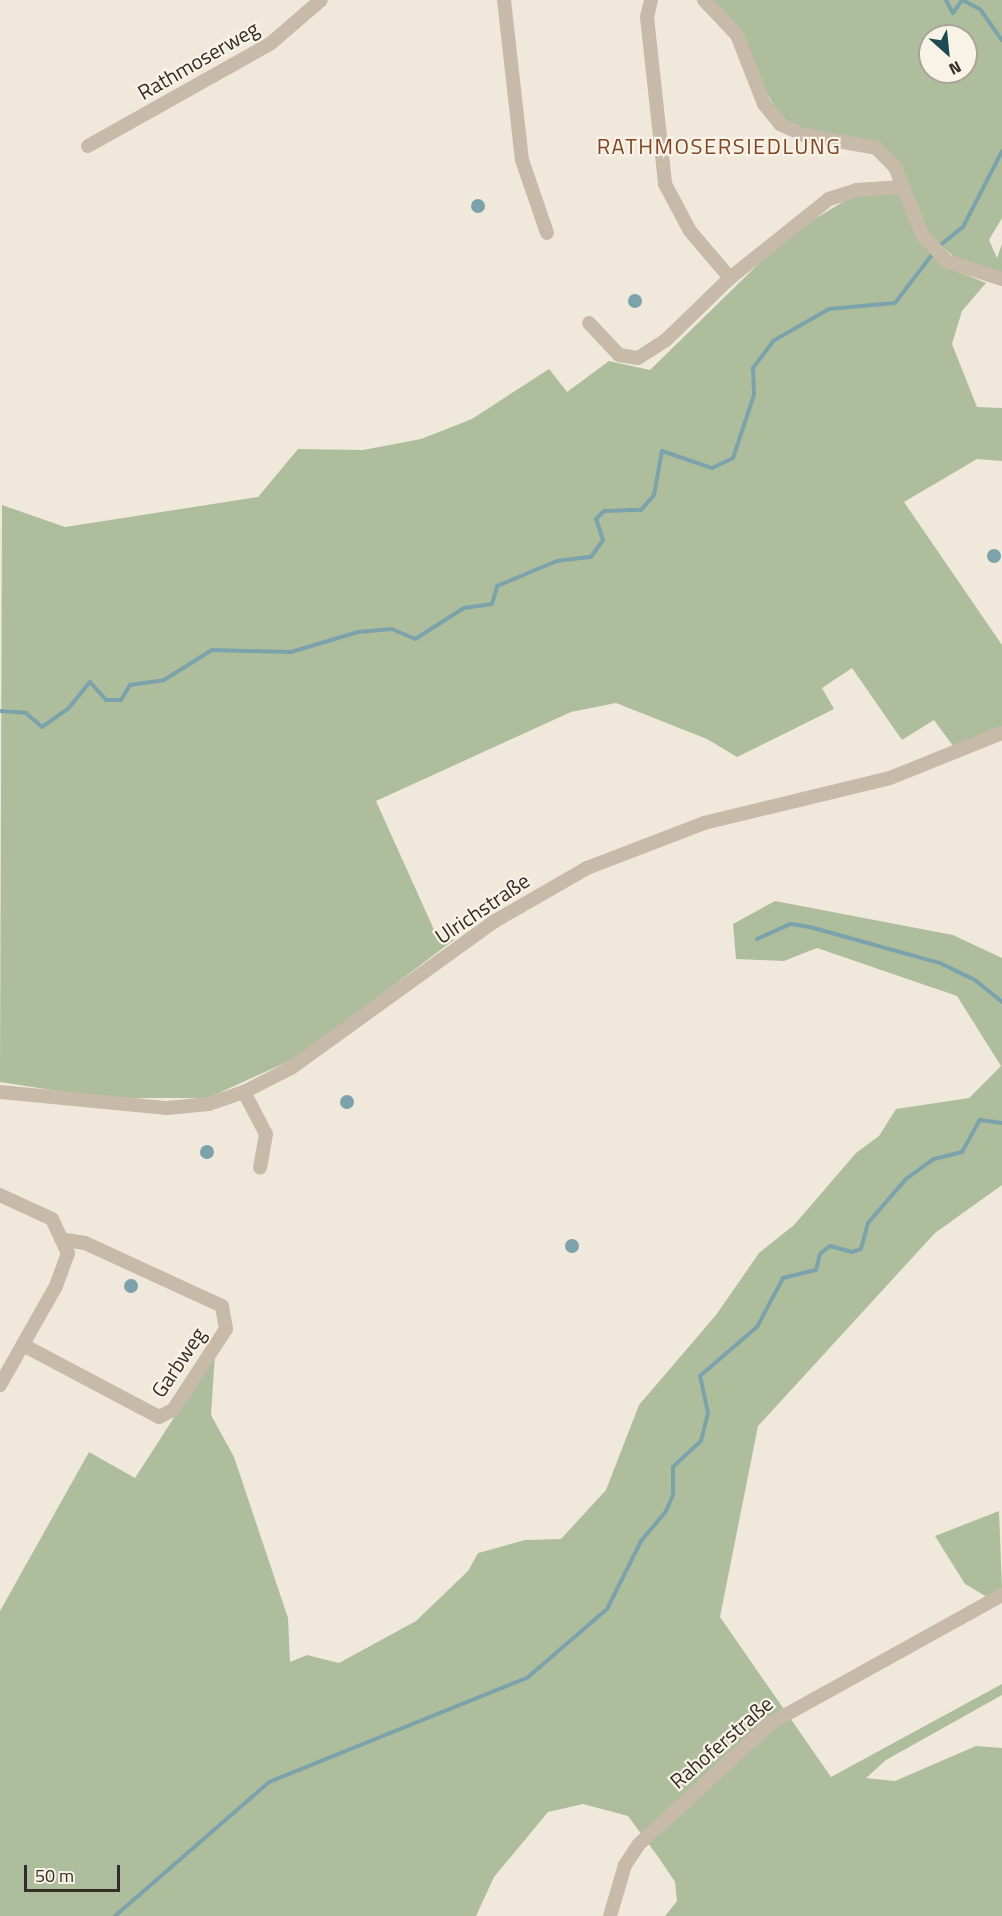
<!DOCTYPE html>
<html>
<head>
<meta charset="utf-8">
<style>
  body { margin:0 }
  #map { position:relative; width:1002px; height:1916px; overflow:hidden; background:#f0e9db; font-family:"Titillium Web",sans-serif }
  div>[style] { position:absolute }
  .green>* { inset:0; background:#aebe9c }
  .water>* { inset:0; background:#7ca3ab }
  .round { border-radius:50% }
  .stream>* { height:4px; margin:-2px; padding:0 2px; transform-origin:2px; border-radius:2px; background:#7ca3ab }
  .minor>* { height:14px; margin:-7px; padding:0 7px; transform-origin:7px; border-radius:7px; background:#c7baa8 }
  span { translate:-50% -50%; white-space:nowrap; text-align:center; line-height:1.15; -webkit-text-stroke:4.5px #f8f2e7; paint-order:stroke }
  .street-label { font-size:21px; color:#342d27 }
  .neighbourhood-label { font-size:22px; color:#7e4626; letter-spacing:1.5px }
  .north { position:absolute; left:918px; top:24px; width:60px; height:60px; box-sizing:border-box; background:#f8f2e7; border:2px solid #aaa39a; border-radius:50%; rotate:153deg; font-size:16px; font-weight:700; line-height:24px; text-align:center; color:#342d27 }
  .north::after { content:''; display:block; margin:auto; width:21px; height:27px; background:#204953; clip-path:polygon(50% 0,100% 100%,50% 72%,0 100%) }
  .scale { position:absolute; left:24px; top:1865px; width:96px; height:27px; box-sizing:border-box; border:3px solid #342d27; border-top:0; padding-left:8px; font-size:18px; line-height:21px; white-space:nowrap; color:#342d27; -webkit-text-stroke:4px #f8f2e7; paint-order:stroke }
</style>
</head>
<body>
<div id="map">
  <div class="green">
    <i style="clip-path:polygon(evenodd,712px 0,1002px 0,1002px 218px,989px 240px,997px 258px,1002px 244px,1002px 275px,958px 260px,931px 238px,878px 146px,803px 130px,782px 119px,712px 0,930px 36px,966px 36px,966px 72px,930px 72px,930px 36px)"></i>
    <i style="clip-path:polygon(901px 191px,944px 266px,986px 283px,962px 311px,952px 344px,977px 407px,1002px 408px,1002px 461px,977px 459px,904px 502px,1002px 645px,1002px 727px,953px 746px,934px 720px,902px 740px,852px 668px,822px 688px,834px 709px,737px 757px,707px 739px,616px 703px,571px 712px,376px 801px,440px 943px,455px 939px,300px 1056px,208px 1098px,103px 1098px,0 1082px,2px 505px,65px 527px,258px 497px,298px 449px,363px 450px,421px 439px,472px 419px,549px 369px,567px 392px,609px 361px,650px 370px,788px 235px,856px 194px)"></i>
    <i style="clip-path:polygon(775px 901px,953px 935px,1002px 958px,1002px 1185px,935px 1233px,758px 1426px,720px 1617px,831px 1777px,1002px 1684px,1002px 1695px,886px 1760px,866px 1778px,895px 1781px,976px 1746px,1002px 1748px,1002px 1916px,665px 1916px,677px 1901px,675px 1882px,659px 1858px,628px 1816px,583px 1804px,548px 1812px,494px 1877px,476px 1916px,0 1916px,0 1611px,89px 1452px,135px 1478px,215px 1354px,211px 1415px,234px 1457px,288px 1618px,290px 1662px,307px 1655px,339px 1663px,416px 1621px,468px 1571px,478px 1553px,525px 1540px,561px 1539px,606px 1490px,639px 1405px,716px 1315px,759px 1253px,794px 1225px,856px 1153px,879px 1136px,896px 1109px,969px 1098px,1001px 1066px,957px 996px,817px 948px,784px 961px,736px 959px,733px 924px)"></i>
    <i style="clip-path:polygon(999px 1511px,1002px 1588px,987px 1597px,965px 1584px,935px 1536px)"></i>
  </div>
  <div class="water">
    <i class="round" style="left:471px;top:199px;width:14px;height:14px"></i>
    <i class="round" style="left:628px;top:294px;width:14px;height:14px"></i>
    <i class="round" style="left:987px;top:549px;width:14px;height:14px"></i>
    <i class="round" style="left:340px;top:1095px;width:14px;height:14px"></i>
    <i class="round" style="left:200px;top:1145px;width:14px;height:14px"></i>
    <i class="round" style="left:565px;top:1239px;width:14px;height:14px"></i>
    <i class="round" style="left:124px;top:1279px;width:14px;height:14px"></i>
  </div>
  <div class="stream">
    <i style="left:946px;top:0;width:15px;rotate:62deg"></i>
    <i style="left:953px;top:13px;width:16px;rotate:-55deg"></i>
    <i style="left:962px;top:0;width:20px;rotate:27deg"></i>
    <i style="left:980px;top:9px;width:38px;rotate:55deg"></i>
    <i style="left:938px;top:247px;width:32px;rotate:-39deg"></i>
    <i style="left:963px;top:227px;width:85px;rotate:-62.8deg"></i>
    <i style="left:0;top:711px;width:26px;rotate:4deg"></i>
    <i style="left:26px;top:713px;width:21px;rotate:41deg"></i>
    <i style="left:42px;top:727px;width:32px;rotate:-35deg"></i>
    <i style="left:68px;top:709px;width:35px;rotate:-51deg"></i>
    <i style="left:90px;top:682px;width:24px;rotate:48deg"></i>
    <i style="left:106px;top:700px;width:15px"></i>
    <i style="left:121px;top:700px;width:17px;rotate:-59deg"></i>
    <i style="left:130px;top:685px;width:34px;rotate:-8deg"></i>
    <i style="left:164px;top:680px;width:57px;rotate:-32deg"></i>
    <i style="left:212px;top:650px;width:79px;rotate:1.5deg"></i>
    <i style="left:291px;top:652px;width:70px;rotate:-16.6deg"></i>
    <i style="left:358px;top:632px;width:34px;rotate:-5deg"></i>
    <i style="left:392px;top:629px;width:25px;rotate:23deg"></i>
    <i style="left:415px;top:639px;width:58px;rotate:-32.3deg"></i>
    <i style="left:464px;top:608px;width:28px;rotate:-8deg"></i>
    <i style="left:492px;top:604px;width:19px;rotate:-74deg"></i>
    <i style="left:497px;top:586px;width:65px;rotate:-22.6deg"></i>
    <i style="left:557px;top:561px;width:34px;rotate:-7deg"></i>
    <i style="left:591px;top:557px;width:21px;rotate:-55deg"></i>
    <i style="left:603px;top:540px;width:22px;rotate:-108deg"></i>
    <i style="left:596px;top:519px;width:11px;rotate:-45deg"></i>
    <i style="left:604px;top:511px;width:37px;rotate:-2deg"></i>
    <i style="left:641px;top:510px;width:20px;rotate:-49deg"></i>
    <i style="left:654px;top:495px;width:45px;rotate:-79.7deg"></i>
    <i style="left:662px;top:451px;width:53px;rotate:18.8deg"></i>
    <i style="left:712px;top:468px;width:23px;rotate:-25deg"></i>
    <i style="left:733px;top:458px;width:66px;rotate:-71.6deg"></i>
    <i style="left:754px;top:395px;width:27px;rotate:-92deg"></i>
    <i style="left:753px;top:368px;width:34px;rotate:-53deg"></i>
    <i style="left:773px;top:341px;width:64px;rotate:-29.7deg"></i>
    <i style="left:829px;top:309px;width:66px;rotate:-5.2deg"></i>
    <i style="left:895px;top:303px;width:64px;rotate:-52.6deg"></i>
    <i style="left:757px;top:939px;width:37px;rotate:-24deg"></i>
    <i style="left:791px;top:924px;width:19px;rotate:9deg"></i>
    <i style="left:810px;top:927px;width:135px;rotate:15.5deg"></i>
    <i style="left:940px;top:963px;width:39px;rotate:26deg"></i>
    <i style="left:975px;top:980px;width:35px;rotate:39deg"></i>
    <i style="left:115px;top:1916px;width:204px;rotate:-41deg"></i>
    <i style="left:269px;top:1782px;width:278px;rotate:-22deg"></i>
    <i style="left:527px;top:1678px;width:106px;rotate:-40.8deg"></i>
    <i style="left:607px;top:1609px;width:76px;rotate:-63.4deg"></i>
    <i style="left:641px;top:1541px;width:39px;rotate:-50deg"></i>
    <i style="left:666px;top:1511px;width:17px;rotate:-66deg"></i>
    <i style="left:673px;top:1495px;width:28px;rotate:-90deg"></i>
    <i style="left:673px;top:1467px;width:38px;rotate:-43deg"></i>
    <i style="left:701px;top:1441px;width:29px;rotate:-76deg"></i>
    <i style="left:708px;top:1413px;width:38px;rotate:-102deg"></i>
    <i style="left:700px;top:1376px;width:75px;rotate:-40.7deg"></i>
    <i style="left:757px;top:1327px;width:55px;rotate:-62deg"></i>
    <i style="left:783px;top:1278px;width:34px;rotate:-14deg"></i>
    <i style="left:816px;top:1270px;width:16px;rotate:-76deg"></i>
    <i style="left:820px;top:1254px;width:13px;rotate:-39deg"></i>
    <i style="left:830px;top:1246px;width:23px;rotate:15deg"></i>
    <i style="left:852px;top:1252px;width:9px;rotate:-18deg"></i>
    <i style="left:861px;top:1249px;width:27px;rotate:-75deg"></i>
    <i style="left:868px;top:1223px;width:58px;rotate:-49.2deg"></i>
    <i style="left:906px;top:1179px;width:34px;rotate:-36deg"></i>
    <i style="left:934px;top:1159px;width:29px;rotate:-14deg"></i>
    <i style="left:962px;top:1152px;width:37px;rotate:-61deg"></i>
    <i style="left:980px;top:1120px;width:22px;rotate:8deg"></i>
  </div>
  <div class="minor">
    <i style="left:504px;top:0;width:161px;rotate:83.6deg"></i>
    <i style="left:522px;top:160px;width:77px;rotate:71.1deg"></i>
    <i style="left:651px;top:0;width:17px;rotate:103deg"></i>
    <i style="left:647px;top:17px;width:168px;rotate:83.8deg"></i>
    <i style="left:665px;top:184px;width:53px;rotate:62deg"></i>
    <i style="left:690px;top:231px;width:62px;rotate:49.6deg"></i>
    <i style="left:730px;top:278px;width:127px;rotate:-38.6deg"></i>
    <i style="left:829px;top:199px;width:28px;rotate:-18deg"></i>
    <i style="left:856px;top:190px;width:46px;rotate:-3.7deg"></i>
    <i style="left:704px;top:0;width:48px;rotate:46.7deg"></i>
    <i style="left:737px;top:35px;width:74px;rotate:68.6deg"></i>
    <i style="left:764px;top:104px;width:26px;rotate:51deg"></i>
    <i style="left:780px;top:124px;width:26px;rotate:25deg"></i>
    <i style="left:804px;top:135px;width:73px;rotate:10.2deg"></i>
    <i style="left:876px;top:148px;width:27px;rotate:45deg"></i>
    <i style="left:895px;top:167px;width:72px;rotate:68.1deg"></i>
    <i style="left:922px;top:234px;width:36px;rotate:48deg"></i>
    <i style="left:946px;top:261px;width:59px;rotate:17.8deg"></i>
    <i style="left:88px;top:146px;width:209px;rotate:-29.3deg"></i>
    <i style="left:270px;top:44px;width:67px;rotate:-40.8deg"></i>
    <i style="left:589px;top:323px;width:44px;rotate:46.8deg"></i>
    <i style="left:619px;top:355px;width:19px;rotate:9deg"></i>
    <i style="left:638px;top:358px;width:33px;rotate:-33deg"></i>
    <i style="left:666px;top:340px;width:89px;rotate:-44.1deg"></i>
    <i style="left:0;top:1092px;width:168px;rotate:5.5deg"></i>
    <i style="left:167px;top:1108px;width:42px;rotate:-5.4deg"></i>
    <i style="left:209px;top:1104px;width:37px;rotate:-19deg"></i>
    <i style="left:244px;top:1092px;width:53px;rotate:-27.1deg"></i>
    <i style="left:291px;top:1068px;width:251px;rotate:-35.8deg"></i>
    <i style="left:495px;top:921px;width:106px;rotate:-29.9deg"></i>
    <i style="left:587px;top:868px;width:125px;rotate:-21deg"></i>
    <i style="left:704px;top:823px;width:191px;rotate:-13.6deg"></i>
    <i style="left:890px;top:778px;width:121px;rotate:-21.9deg"></i>
    <i style="left:244px;top:1092px;width:47px;rotate:62.4deg"></i>
    <i style="left:266px;top:1134px;width:34px;rotate:100deg"></i>
    <i style="left:0;top:1195px;width:57px;rotate:24.8deg"></i>
    <i style="left:52px;top:1219px;width:38px;rotate:65deg"></i>
    <i style="left:68px;top:1253px;width:35px;rotate:110deg"></i>
    <i style="left:56px;top:1286px;width:114px;rotate:119.5deg"></i>
    <i style="left:23px;top:1345px;width:154px;rotate:27.9deg"></i>
    <i style="left:159px;top:1417px;width:16px;rotate:-27deg"></i>
    <i style="left:173px;top:1410px;width:97px;rotate:-56.8deg"></i>
    <i style="left:226px;top:1329px;width:23px;rotate:-100deg"></i>
    <i style="left:222px;top:1306px;width:151px;rotate:-155.3deg"></i>
    <i style="left:85px;top:1243px;width:19px;rotate:-171deg"></i>
    <i style="left:610px;top:1916px;width:53px;rotate:-73.6deg"></i>
    <i style="left:625px;top:1865px;width:25px;rotate:-56deg"></i>
    <i style="left:639px;top:1844px;width:179px;rotate:-42.5deg"></i>
    <i style="left:771px;top:1723px;width:264px;rotate:-29deg"></i>
  </div>
  <div class="street-label">
    <span style="left:198px;top:60px;rotate:-30deg">Rathmoserweg</span>
    <span style="left:482px;top:908px;rotate:-34deg">Ulrichstraße</span>
    <span style="left:178px;top:1362px;rotate:-56deg">Garbweg</span>
    <span style="left:721px;top:1742px;rotate:-41deg">Rahoferstraße</span>
  </div>
  <div class="neighbourhood-label">
    <span style="left:719px;top:147px">RATHMOSERSIEDLUNG</span>
  </div>
  <div class="north">N</div>
  <div class="scale">50 m</div>
</div>
</body>
</html>
